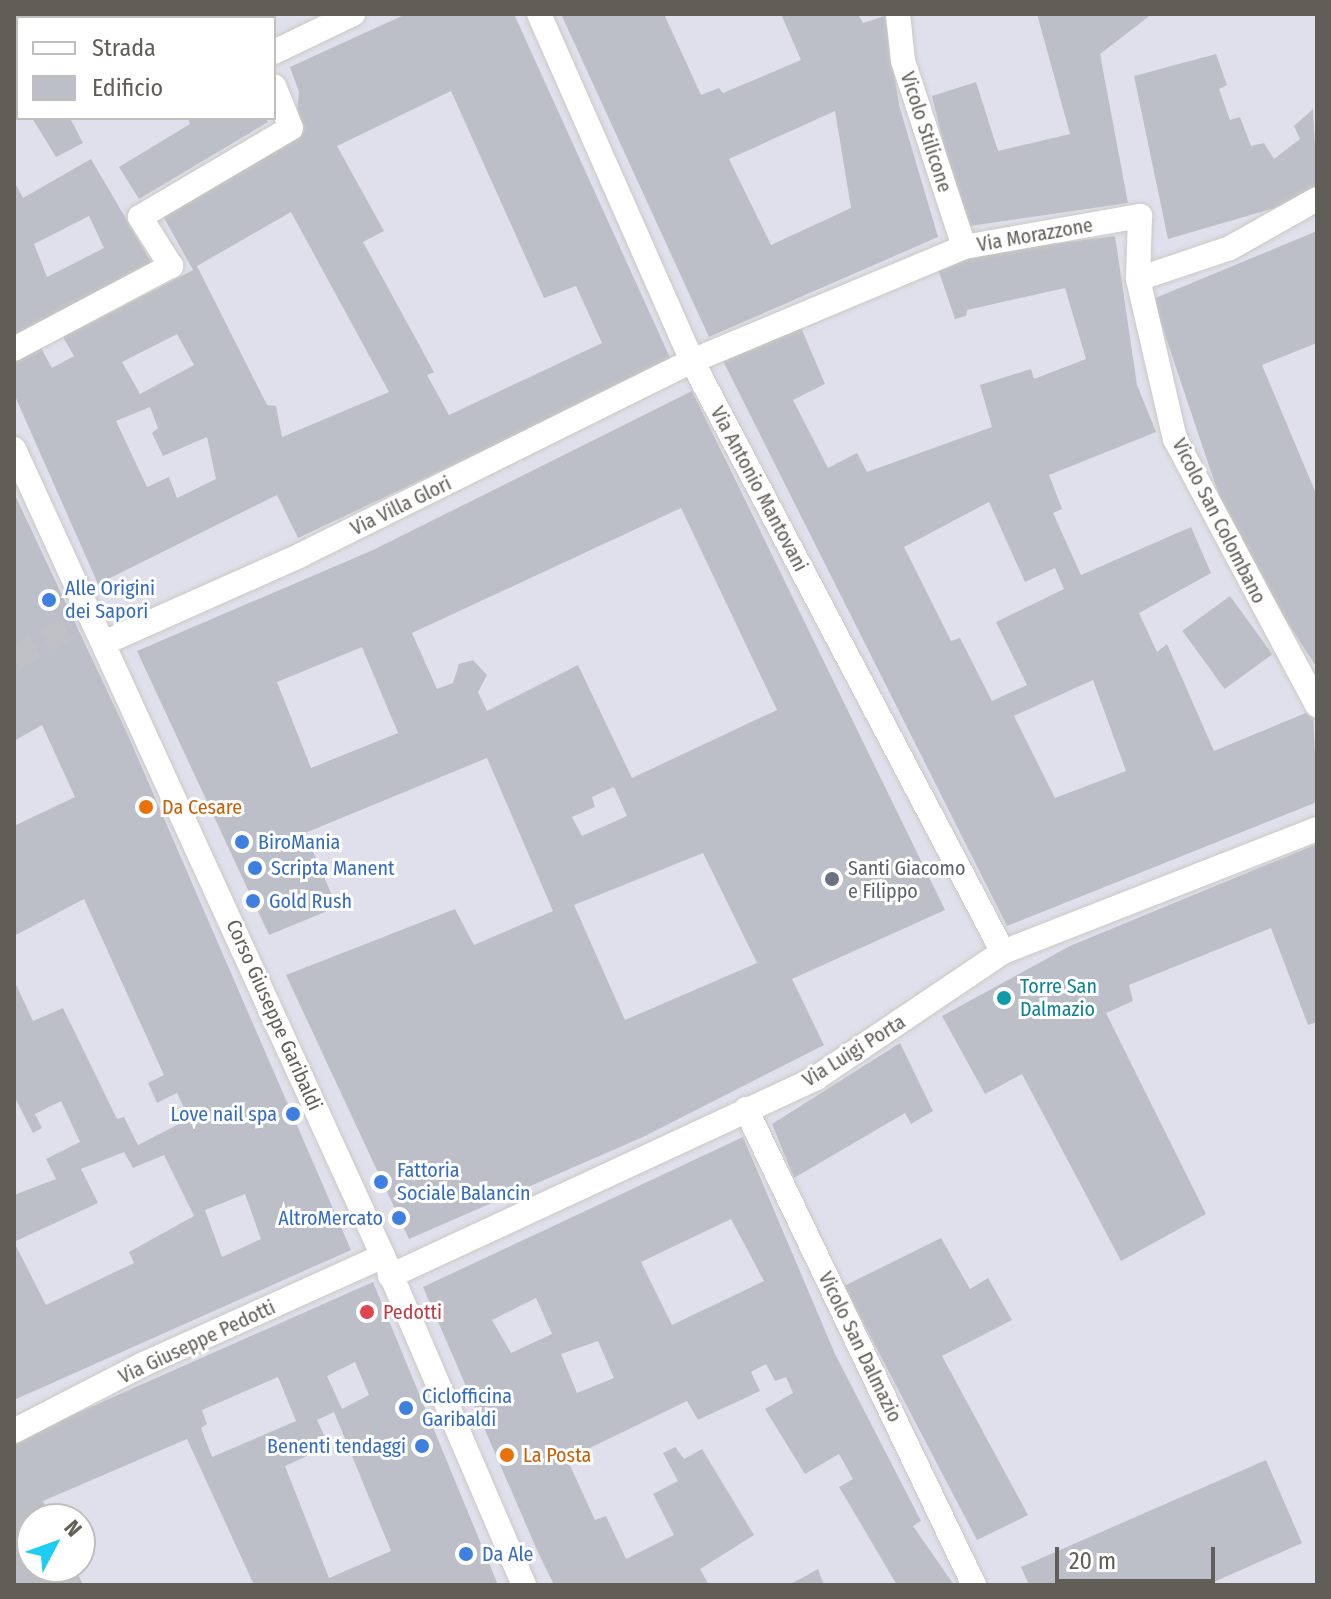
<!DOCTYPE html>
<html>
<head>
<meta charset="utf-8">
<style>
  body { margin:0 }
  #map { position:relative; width:1331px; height:1599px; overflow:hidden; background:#dfe0ec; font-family:"Fira Sans Condensed",sans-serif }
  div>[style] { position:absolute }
  .building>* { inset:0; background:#bcbfc7; transform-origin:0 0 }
  .minor-tunnel>* { height:24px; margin-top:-12px; transform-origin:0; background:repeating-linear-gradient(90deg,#c0c0c7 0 24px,transparent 0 36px) }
  .roads { filter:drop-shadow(0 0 2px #cbc9c3) drop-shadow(0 0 2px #cbc9c3) }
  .minor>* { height:24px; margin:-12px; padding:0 12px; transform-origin:12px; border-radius:12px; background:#fff }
  .dots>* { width:22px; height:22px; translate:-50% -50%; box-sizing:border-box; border:4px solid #fff; border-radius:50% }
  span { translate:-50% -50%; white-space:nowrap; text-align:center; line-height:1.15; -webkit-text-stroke:6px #fff; paint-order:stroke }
  .street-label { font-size:20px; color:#615e58 }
  .shop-label { font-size:20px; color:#366cbe }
  .left { translate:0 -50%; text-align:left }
  .right { translate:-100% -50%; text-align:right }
  .food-label { font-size:20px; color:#c56008 }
  .worship-label { font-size:20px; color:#5b616d }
  .culture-label { font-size:20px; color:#0d838f }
  .health-label { font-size:20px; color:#be3a42 }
  .frame { position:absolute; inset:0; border:16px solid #615e58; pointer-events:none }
  .legend { position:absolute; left:16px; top:16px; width:260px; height:104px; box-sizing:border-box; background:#fff; border:2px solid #c0bfbc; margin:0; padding:10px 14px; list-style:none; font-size:24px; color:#615e58 }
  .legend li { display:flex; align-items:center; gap:16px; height:40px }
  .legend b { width:40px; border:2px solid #c0bfbc }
  .north { position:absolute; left:16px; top:1503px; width:80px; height:80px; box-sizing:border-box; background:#fff; border:2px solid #c0bfbc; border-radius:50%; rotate:49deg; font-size:22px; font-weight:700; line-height:32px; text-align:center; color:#615e58 }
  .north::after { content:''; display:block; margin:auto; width:28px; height:36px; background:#1fccf2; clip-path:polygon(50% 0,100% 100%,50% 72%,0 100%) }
  .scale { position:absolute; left:1055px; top:1547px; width:160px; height:36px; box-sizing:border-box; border:4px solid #615e58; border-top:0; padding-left:10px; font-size:24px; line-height:28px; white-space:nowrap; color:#615e58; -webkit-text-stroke:6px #fff; paint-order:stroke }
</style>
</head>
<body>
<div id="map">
  <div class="building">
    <i style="clip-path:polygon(160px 14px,277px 14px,268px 18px)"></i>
    <i style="clip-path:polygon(evenodd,406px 14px,514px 14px,672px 362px,298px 538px,277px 495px,98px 584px,14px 394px,14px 362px,41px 348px,52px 368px,74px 356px,63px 337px,193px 270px,163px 216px,295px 135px,299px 92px,290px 67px,406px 14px,451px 91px,544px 298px,576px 286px,602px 343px,449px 415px,427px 375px,434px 372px,363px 242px,384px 231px,337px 146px,451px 91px,406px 14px,291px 212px,389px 392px,282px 437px,276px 406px,267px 405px,197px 266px,291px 212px,406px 14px,177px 334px,194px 365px,140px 394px,122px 362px,177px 334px,406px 14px,150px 407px,158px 428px,152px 433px,163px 456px,207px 437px,216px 479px,177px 498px,169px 477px,147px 487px,116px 421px,150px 407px)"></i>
    <i style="clip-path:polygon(evenodd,561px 14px,664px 14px,701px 95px,719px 88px,723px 93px,801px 60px,781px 14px,858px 14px,863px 23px,885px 16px,899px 105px,938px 237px,709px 337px,561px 14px,835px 111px,851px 208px,771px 245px,729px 159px,835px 111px)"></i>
    <i style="clip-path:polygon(1037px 14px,1152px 14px,1100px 54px,1128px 203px,963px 227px,932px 96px,976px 82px,998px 151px,1070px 134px)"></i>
    <i style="left:18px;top:40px;width:77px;height:4px;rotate:90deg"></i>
    <i style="clip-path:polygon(1216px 54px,1227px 85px,1219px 89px,1230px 120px,1240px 117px,1251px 146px,1264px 143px,1274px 159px,1300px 139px,1294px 126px,1313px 109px,1317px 186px,1292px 203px,1168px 239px,1134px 76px)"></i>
    <i style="clip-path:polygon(32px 118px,70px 118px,83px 143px,56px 157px)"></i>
    <i style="clip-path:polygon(188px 118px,266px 118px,268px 122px,139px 199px,119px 167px,190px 124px)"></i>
    <i style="clip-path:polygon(evenodd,91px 159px,153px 265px,14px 336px,14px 181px,23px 198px,91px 159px,89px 216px,104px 248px,47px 277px,34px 244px,89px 216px)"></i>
    <i style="clip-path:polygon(1317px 231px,1317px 343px,1262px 365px,1317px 496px,1317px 668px,1234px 540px,1153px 299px)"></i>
    <i style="clip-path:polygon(evenodd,1115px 236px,1137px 385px,1156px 432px,1049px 475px,1062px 509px,1053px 513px,1081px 575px,1191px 527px,1211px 573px,1139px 613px,1157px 652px,1167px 644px,1214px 751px,1313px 710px,1317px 802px,1007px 926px,721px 357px,799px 323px,825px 384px,793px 400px,828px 468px,857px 453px,867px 472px,992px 427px,980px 385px,1031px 369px,1034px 379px,1086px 359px,1065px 288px,967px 310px,966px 316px,955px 319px,938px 269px,981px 253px,1115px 236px,989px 502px,1025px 582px,1055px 568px,1064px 589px,996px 622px,1027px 685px,992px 701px,960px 638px,951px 641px,904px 547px,989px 502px,1115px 236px,1093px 680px,1126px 771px,1055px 798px,1014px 716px,1093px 680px)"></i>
    <i style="clip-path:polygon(evenodd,692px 391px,945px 910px,792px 979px,824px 1045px,643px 1137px,409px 1239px,286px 975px,455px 909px,474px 945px,553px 911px,487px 758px,305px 833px,337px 907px,269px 935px,137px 651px,373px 550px,692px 391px,681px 508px,777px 710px,632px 778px,578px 665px,487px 711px,478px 692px,487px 675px,473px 660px,459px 664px,453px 683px,437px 689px,412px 633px,681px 508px,692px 391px,362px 647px,398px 733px,311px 768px,277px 682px,362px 647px,692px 391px,614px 787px,627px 816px,582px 836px,572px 817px,595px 807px,592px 797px,614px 787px,692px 391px,703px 853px,757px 963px,625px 1020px,574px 905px,703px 853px)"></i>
    <i style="clip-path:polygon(evenodd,14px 493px,127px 733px,351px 1250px,14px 1400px,14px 1195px,56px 1179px,46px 1159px,80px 1142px,61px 1101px,35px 1114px,42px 1128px,33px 1133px,14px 1096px,14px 980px,33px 1021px,63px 1008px,117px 1119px,124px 1117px,138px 1145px,189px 1119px,177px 1093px,157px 1103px,148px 1083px,164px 1075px,84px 899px,14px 936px,14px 826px,75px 797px,42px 725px,14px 741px,14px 493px,124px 1152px,133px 1168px,164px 1155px,194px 1216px,129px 1252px,134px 1263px,46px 1305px,14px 1242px,98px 1203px,81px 1169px,124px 1152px,14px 493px,245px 1194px,261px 1239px,222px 1257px,205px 1210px,245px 1194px)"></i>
    <i style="left:1230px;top:596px;width:72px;height:59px;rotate:54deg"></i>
    <i style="clip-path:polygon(1317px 844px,1317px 1022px,1308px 1025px,1271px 928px,1129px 985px,1133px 1001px,1106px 1013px,1206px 1214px,1121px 1261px,1022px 1074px,985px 1094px,942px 1016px,1070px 946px)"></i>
    <i style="clip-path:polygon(900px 1043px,933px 1111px,911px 1124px,905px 1113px,794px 1178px,772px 1124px)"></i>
    <i style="clip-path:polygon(evenodd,743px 1137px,835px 1354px,921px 1521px,913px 1526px,954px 1585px,897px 1585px,839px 1487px,853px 1479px,839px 1454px,805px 1474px,765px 1409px,793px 1393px,786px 1377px,775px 1381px,766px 1364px,751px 1372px,760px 1391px,698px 1420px,687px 1401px,567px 1459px,595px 1520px,606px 1516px,626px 1559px,674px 1535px,653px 1494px,678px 1481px,663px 1453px,675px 1447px,684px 1459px,702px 1449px,754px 1535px,700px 1569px,709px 1585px,554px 1585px,537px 1550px,423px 1287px,743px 1137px,731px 1219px,764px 1281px,672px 1325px,641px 1262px,731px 1219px,743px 1137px,536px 1298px,552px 1334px,511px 1353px,492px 1320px,536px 1298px,743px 1137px,598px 1341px,614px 1378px,577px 1393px,561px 1354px,598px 1341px)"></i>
    <i style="clip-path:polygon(941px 1238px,970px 1289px,988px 1278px,1012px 1320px,942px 1356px,1028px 1515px,977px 1540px,844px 1286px)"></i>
    <i style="clip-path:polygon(evenodd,373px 1282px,498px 1585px,254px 1585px,187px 1439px,43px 1501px,51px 1519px,32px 1519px,32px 1567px,75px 1567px,83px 1585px,14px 1585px,14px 1441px,373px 1282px,355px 1362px,369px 1395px,342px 1409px,327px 1376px,355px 1362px,373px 1282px,278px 1377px,296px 1421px,212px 1457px,201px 1428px,207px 1424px,202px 1410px,278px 1377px,373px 1282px,334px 1412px,391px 1551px,329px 1578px,285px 1466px,329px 1446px,317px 1420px,334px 1412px)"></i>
    <i style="clip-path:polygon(1266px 1460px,1302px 1543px,1207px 1585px,1029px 1585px,1021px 1567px)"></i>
    <i style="clip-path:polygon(818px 1569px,824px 1585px,788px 1585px,802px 1578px)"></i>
  </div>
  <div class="minor-tunnel">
    <i style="left:14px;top:658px;width:72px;rotate:-28.4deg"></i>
  </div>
  <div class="roads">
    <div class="minor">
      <i style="left:539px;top:14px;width:379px;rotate:66.2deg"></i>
      <i style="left:692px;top:361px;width:668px;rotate:62.25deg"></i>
      <i style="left:898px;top:14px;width:47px;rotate:83.9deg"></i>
      <i style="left:903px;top:61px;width:196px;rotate:71.8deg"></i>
      <i style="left:274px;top:52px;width:88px;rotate:-25.7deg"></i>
      <i style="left:1138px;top:279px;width:164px;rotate:77deg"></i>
      <i style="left:1175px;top:439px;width:302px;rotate:61.9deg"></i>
      <i style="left:14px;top:349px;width:178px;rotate:-27.9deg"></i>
      <i style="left:171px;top:266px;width:58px;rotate:-122.3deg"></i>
      <i style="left:140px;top:217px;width:175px;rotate:-30.5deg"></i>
      <i style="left:291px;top:128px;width:45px;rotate:-112deg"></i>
      <i style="left:14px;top:449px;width:887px;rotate:65.43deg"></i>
      <i style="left:383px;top:1256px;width:358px;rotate:66.8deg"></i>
      <i style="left:106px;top:642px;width:214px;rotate:-24deg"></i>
      <i style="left:301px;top:555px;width:436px;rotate:-26.4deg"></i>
      <i style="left:692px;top:361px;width:295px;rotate:-22.7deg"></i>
      <i style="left:964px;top:247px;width:179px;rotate:-10deg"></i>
      <i style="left:1140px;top:216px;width:63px;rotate:91.8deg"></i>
      <i style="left:1138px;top:279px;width:97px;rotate:-18.6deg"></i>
      <i style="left:1230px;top:248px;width:100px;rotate:-29.4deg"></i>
      <i style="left:746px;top:1109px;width:528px;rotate:64.41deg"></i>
      <i style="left:390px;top:1276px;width:470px;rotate:-24.9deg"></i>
      <i style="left:816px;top:1078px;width:225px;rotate:-34deg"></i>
      <i style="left:1003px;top:952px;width:337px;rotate:-21.4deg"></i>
      <i style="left:14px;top:1431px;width:146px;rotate:-27.3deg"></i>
      <i style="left:144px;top:1364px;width:262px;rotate:-24.3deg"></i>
    </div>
  </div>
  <div class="dots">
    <i style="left:49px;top:600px;background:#3f7fe0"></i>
    <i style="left:146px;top:807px;background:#e8710a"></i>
    <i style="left:242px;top:842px;background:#3f7fe0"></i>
    <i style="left:255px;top:868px;background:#3f7fe0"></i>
    <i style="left:832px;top:879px;background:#6b7280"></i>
    <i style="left:253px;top:901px;background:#3f7fe0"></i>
    <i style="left:1004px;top:998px;background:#0f9aa8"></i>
    <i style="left:293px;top:1114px;background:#3f7fe0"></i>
    <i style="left:381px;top:1182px;background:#3f7fe0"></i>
    <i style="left:399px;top:1218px;background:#3f7fe0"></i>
    <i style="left:367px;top:1312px;background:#e0444e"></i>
    <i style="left:406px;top:1408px;background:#3f7fe0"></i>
    <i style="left:422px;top:1446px;background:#3f7fe0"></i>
    <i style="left:507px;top:1455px;background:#e8710a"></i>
    <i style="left:466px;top:1554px;background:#3f7fe0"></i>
  </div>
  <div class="street-label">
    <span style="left:926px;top:132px;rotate:72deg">Vicolo Stilicone</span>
    <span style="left:1035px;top:235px;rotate:-10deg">Via Morazzone</span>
    <span style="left:759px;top:489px;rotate:62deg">Via Antonio Mantovani</span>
    <span style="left:401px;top:506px;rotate:-26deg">Via Villa Glori</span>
    <span style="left:1219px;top:521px;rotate:63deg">Vicolo San Colombano</span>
    <span style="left:274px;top:1015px;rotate:66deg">Corso Giuseppe Garibaldi</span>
    <span style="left:854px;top:1051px;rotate:-32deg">Via Luigi Porta</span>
    <span style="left:197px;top:1342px;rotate:-25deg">Via Giuseppe Pedotti</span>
    <span style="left:860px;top:1347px;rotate:64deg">Vicolo San Dalmazio</span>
  </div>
  <div class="shop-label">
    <span class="left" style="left:65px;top:600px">Alle Origini<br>dei Sapori</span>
    <span class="left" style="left:258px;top:842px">BiroMania</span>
    <span class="left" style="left:271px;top:868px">Scripta Manent</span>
    <span class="left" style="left:269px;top:901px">Gold Rush</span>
    <span class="right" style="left:277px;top:1114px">Love nail spa</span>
    <span class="left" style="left:397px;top:1182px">Fattoria<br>Sociale Balancin</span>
    <span class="right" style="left:383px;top:1218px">AltroMercato</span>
    <span class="left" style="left:422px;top:1408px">Ciclofficina<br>Garibaldi</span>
    <span class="right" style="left:406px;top:1446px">Benenti tendaggi</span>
    <span class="left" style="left:482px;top:1554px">Da Ale</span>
  </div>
  <div class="food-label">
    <span class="left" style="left:162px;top:807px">Da Cesare</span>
    <span class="left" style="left:523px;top:1455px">La Posta</span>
  </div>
  <div class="worship-label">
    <span class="left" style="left:848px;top:880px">Santi Giacomo<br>e Filippo</span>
  </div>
  <div class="culture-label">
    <span class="left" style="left:1020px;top:998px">Torre San<br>Dalmazio</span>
  </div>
  <div class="health-label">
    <span class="left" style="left:383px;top:1312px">Pedotti</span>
  </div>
  <div class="frame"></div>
  <ul class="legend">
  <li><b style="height:10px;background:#fff"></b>Strada</li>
  <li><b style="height:22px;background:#bcbfc7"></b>Edificio</li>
  </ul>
  <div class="north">N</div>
  <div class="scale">20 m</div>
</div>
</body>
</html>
